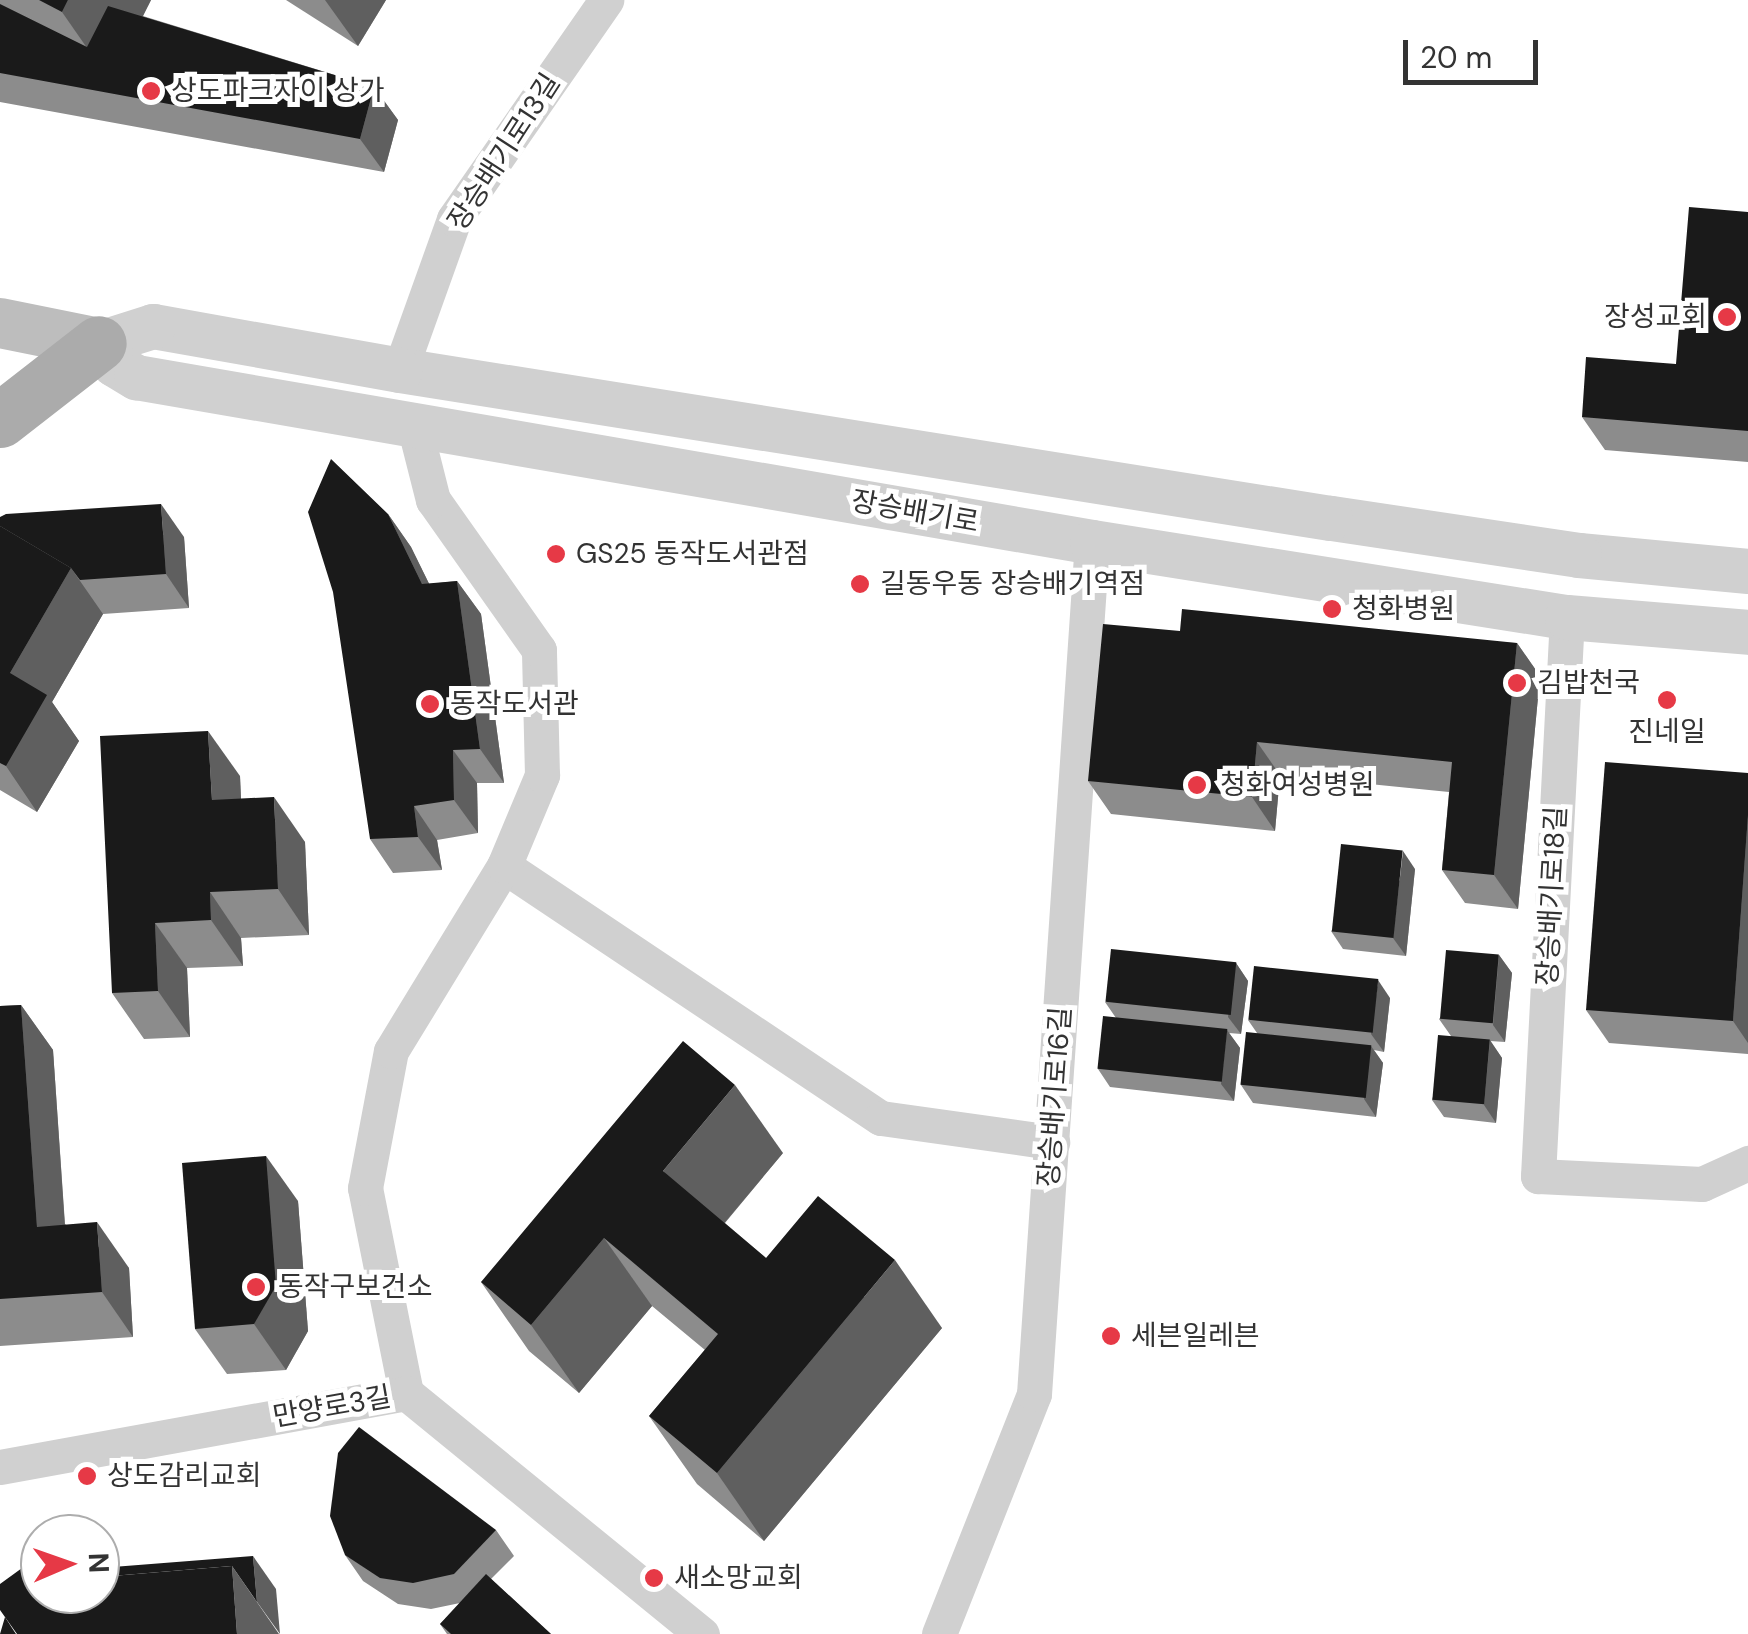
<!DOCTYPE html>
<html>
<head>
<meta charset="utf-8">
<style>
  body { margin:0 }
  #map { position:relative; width:1748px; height:1634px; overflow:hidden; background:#fff; font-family:"DM Sans","Noto Sans KR",sans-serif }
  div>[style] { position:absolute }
  .minor>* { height:35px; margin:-17.5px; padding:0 17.5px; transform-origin:17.5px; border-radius:17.5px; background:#d0d0d0 }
  .tertiary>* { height:45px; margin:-22.5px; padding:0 22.5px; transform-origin:22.5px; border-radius:22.5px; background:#d0d0d0 }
  .secondary>* { height:50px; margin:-25px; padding:0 25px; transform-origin:25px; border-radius:25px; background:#bdbdbd }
  .primary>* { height:55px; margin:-27.5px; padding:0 27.5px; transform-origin:27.5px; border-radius:27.5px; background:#ababab }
  .wall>* { inset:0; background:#8c8c8c }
  .shaded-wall>* { inset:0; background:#5f5f5f }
  .building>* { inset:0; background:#1a1a1a; transform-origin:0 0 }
  .dots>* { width:28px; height:28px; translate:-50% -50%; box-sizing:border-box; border:5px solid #fff; border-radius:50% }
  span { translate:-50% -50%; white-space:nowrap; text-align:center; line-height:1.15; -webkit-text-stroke:10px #fff; paint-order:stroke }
  .poi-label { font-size:28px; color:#333 }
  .left { translate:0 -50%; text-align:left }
  .right { translate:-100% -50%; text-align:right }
  .street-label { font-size:28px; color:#333 }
  .north { position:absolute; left:20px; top:1514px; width:100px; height:100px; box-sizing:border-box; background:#fff; border:2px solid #adadad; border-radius:50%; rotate:88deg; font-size:28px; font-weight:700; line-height:40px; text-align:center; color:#333 }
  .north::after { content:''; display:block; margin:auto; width:35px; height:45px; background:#e63946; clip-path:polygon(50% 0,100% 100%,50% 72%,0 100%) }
  .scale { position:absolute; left:1403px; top:40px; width:135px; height:45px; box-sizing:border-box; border:5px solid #333; border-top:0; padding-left:12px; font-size:30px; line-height:35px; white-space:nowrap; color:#333; -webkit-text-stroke:8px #fff; paint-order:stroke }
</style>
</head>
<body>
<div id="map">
  <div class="minor">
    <i style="left:400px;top:370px;width:160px;rotate:-70.3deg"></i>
    <i style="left:454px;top:219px;width:267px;rotate:-55.2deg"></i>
    <i style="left:1567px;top:617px;width:560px;rotate:92.97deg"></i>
    <i style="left:1538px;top:1176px;width:164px;rotate:2.8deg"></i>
    <i style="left:1702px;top:1184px;width:51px;rotate:-24.5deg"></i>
    <i style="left:504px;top:866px;width:453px;rotate:33.8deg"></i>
    <i style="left:881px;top:1118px;width:173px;rotate:8deg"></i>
    <i style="left:406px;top:1393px;width:209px;rotate:-101.3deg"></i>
    <i style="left:365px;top:1188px;width:139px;rotate:-79.3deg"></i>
    <i style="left:391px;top:1051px;width:217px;rotate:-58.6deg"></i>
    <i style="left:504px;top:866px;width:99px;rotate:-67.3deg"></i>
    <i style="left:542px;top:775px;width:125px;rotate:-91.4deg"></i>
    <i style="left:539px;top:650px;width:184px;rotate:-125.2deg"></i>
    <i style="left:433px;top:500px;width:77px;rotate:-104.2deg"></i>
    <i style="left:0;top:1467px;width:413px;rotate:-10.3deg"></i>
    <i style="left:406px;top:1393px;width:382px;rotate:39.2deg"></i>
    <i style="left:939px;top:1634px;width:258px;rotate:-68.4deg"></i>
    <i style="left:1034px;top:1394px;width:854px;rotate:-86.11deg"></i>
  </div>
  <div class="tertiary">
    <i style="left:1748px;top:571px;width:170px;rotate:-174.6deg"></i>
    <i style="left:1579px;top:555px;width:252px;rotate:-171.5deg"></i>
    <i style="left:1330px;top:518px;width:942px;rotate:-170.96deg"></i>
    <i style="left:400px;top:370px;width:251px;rotate:-169.9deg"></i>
    <i style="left:153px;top:326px;width:57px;rotate:162.5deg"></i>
    <i style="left:99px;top:343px;width:26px;rotate:54deg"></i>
    <i style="left:114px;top:364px;width:26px;rotate:31deg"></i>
    <i style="left:136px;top:377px;width:970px;rotate:9.79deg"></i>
    <i style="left:1092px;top:542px;width:481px;rotate:9deg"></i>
    <i style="left:1567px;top:617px;width:182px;rotate:4.7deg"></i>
  </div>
  <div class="secondary">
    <i style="left:0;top:323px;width:101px;rotate:11.4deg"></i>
  </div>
  <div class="primary">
    <i style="left:0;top:420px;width:125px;rotate:-37.9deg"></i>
  </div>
  <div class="wall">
    <i style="clip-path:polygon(0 0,151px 0,143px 16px,374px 87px,398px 120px,384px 172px,0 102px)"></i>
    <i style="clip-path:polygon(286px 0,386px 0,358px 46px)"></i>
    <i style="clip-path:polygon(1748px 212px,1748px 462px,1605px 450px,1582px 417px,1676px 364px)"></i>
    <i style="clip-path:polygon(388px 514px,411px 547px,429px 584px,457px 581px,481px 614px,504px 783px,477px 783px,478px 833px,437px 840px,442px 870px,393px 873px,370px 839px)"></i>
    <i style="clip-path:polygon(0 517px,184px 537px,189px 608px,103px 614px,52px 702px,79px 741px,37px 812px,0 790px)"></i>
    <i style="clip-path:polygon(1180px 631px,1517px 643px,1540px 676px,1518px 909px,1465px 903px,1442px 870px,1449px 792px,1280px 775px,1275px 831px,1111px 814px,1088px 781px)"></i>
    <i style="clip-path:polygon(1748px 773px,1748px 1054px,1609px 1043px,1586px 1010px)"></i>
    <i style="clip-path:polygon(240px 776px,241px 799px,305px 842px,309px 935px,241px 938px,243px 966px,187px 968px,190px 1037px,144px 1039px,112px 993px)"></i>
    <i style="clip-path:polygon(1415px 869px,1406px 956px,1343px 949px,1331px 931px)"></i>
    <i style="clip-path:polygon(1499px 955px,1512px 973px,1505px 1042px,1490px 1041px,1502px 1058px,1496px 1123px,1444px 1117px,1432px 1100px,1451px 1036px,1439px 1019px)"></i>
    <i style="clip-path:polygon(1236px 963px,1248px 981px,1241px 1034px,1229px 1033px,1240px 1048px,1234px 1101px,1110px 1087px,1098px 1069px,1116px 1018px,1105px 1002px)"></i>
    <i style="clip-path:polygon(1390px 998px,1384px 1052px,1374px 1050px,1383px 1063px,1376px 1117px,1253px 1103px,1241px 1085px,1257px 1033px,1248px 1020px)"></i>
    <i style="clip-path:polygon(21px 1005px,53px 1050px,65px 1224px,129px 1268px,133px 1337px,0 1346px,0 1006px)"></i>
    <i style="clip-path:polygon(783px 1153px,725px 1223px,766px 1258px,942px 1328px,764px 1541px,697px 1484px,649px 1416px,705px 1350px,652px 1306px,579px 1393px,529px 1351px,481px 1282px)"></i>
    <i style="clip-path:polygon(298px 1201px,308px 1331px,286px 1370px,227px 1374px,195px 1329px)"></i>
    <i style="clip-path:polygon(496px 1530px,514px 1556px,491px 1579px,551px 1634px,447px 1634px,440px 1624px,460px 1603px,431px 1609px,398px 1604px,363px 1581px,345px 1555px)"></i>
  </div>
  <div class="shaded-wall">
    <i style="clip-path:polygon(68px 0,151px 0,110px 81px,62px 12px)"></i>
    <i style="clip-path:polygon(325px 0,386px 0,358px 46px)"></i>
    <i style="clip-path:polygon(374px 87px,398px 120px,384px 172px,360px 139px)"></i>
    <i style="clip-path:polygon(161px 504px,184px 537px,189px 608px,166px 574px)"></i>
    <i style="clip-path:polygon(388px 514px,411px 547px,446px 618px,422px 584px)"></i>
    <i style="clip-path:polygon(71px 568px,103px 614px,52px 702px,79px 741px,37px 812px,6px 766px,10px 673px)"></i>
    <i style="clip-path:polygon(457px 581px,481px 614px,504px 783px,480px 749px)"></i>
    <i style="clip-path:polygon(1517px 643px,1540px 676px,1518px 909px,1494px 875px)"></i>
    <i style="clip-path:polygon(208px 731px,240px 776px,243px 846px,212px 800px)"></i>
    <i style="clip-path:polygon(1257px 742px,1280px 775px,1275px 831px,1252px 797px)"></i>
    <i style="clip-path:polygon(453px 750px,477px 783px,478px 833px,454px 800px)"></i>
    <i style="clip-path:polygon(274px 797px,305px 842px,309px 935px,278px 889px)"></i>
    <i style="clip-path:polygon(414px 806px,437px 840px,442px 870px,418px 837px)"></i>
    <i style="clip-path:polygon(1748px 815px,1748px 1043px,1733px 1021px)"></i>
    <i style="clip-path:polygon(1403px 851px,1415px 869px,1406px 956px,1393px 938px)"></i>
    <i style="clip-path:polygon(210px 892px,241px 938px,243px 966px,211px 920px)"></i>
    <i style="clip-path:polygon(155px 923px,187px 968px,190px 1037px,158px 991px)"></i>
    <i style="clip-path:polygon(1499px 955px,1512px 973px,1505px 1042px,1493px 1025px)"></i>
    <i style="clip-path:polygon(1236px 963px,1248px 981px,1241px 1034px,1228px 1017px)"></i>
    <i style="clip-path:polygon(1378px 980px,1390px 998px,1384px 1052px,1371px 1034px)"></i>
    <i style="clip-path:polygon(21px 1005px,53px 1050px,68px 1272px,37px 1227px)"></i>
    <i style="clip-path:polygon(1227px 1030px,1240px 1048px,1234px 1101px,1221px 1084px)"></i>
    <i style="clip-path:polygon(1490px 1040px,1502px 1058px,1496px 1123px,1484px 1105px)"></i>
    <i style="clip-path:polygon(1371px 1046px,1383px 1063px,1376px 1117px,1364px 1099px)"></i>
    <i style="clip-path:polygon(735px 1085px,783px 1153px,711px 1239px,663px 1171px)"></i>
    <i style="clip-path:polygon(266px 1156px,298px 1201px,308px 1331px,286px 1370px,254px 1324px)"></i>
    <i style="clip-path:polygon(97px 1222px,129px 1268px,133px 1337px,102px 1292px)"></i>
    <i style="clip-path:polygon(604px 1238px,652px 1306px,579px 1393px,531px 1325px)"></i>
    <i style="clip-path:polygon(895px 1260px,942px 1328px,764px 1541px,717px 1473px)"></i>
    <i style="clip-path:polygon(253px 1556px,276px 1589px,280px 1634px,257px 1602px)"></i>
    <i style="clip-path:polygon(232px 1566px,279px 1634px,237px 1634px)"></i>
  </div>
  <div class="building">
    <i style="clip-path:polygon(39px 0,68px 0,62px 12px)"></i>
    <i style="clip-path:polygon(0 4px,87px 47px,108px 6px,374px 87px,360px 139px,0 73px)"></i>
    <i style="clip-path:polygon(1689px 207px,1748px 212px,1748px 431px,1582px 417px,1586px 357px,1676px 364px)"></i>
    <i style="clip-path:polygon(331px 459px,388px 514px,422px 584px,457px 581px,480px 749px,453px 750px,454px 800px,414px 806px,418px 837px,370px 839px,333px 592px,308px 512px)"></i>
    <i style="clip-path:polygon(161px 504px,166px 574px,80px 580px,71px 568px,0 526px,0 517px,6px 514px)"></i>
    <i style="clip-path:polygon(0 526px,71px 568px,10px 673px,47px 695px,6px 766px,0 763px)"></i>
    <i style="clip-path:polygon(1182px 609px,1517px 643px,1494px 875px,1442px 870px,1452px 762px,1257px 742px,1252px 797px,1088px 781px,1103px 624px,1180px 631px)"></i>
    <i style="clip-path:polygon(208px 731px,212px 800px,274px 797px,278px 889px,210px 892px,211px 920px,155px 923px,158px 991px,112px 993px,100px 736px)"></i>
    <i style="clip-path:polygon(1605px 762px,1748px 773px,1748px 815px,1733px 1021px,1586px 1010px)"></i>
    <i style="left:1341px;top:844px;width:62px;height:88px;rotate:6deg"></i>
    <i style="left:1111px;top:949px;width:126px;height:53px;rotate:6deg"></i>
    <i style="left:1446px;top:950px;width:53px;height:69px;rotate:5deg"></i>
    <i style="left:1254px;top:966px;width:125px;height:54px;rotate:6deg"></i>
    <i style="clip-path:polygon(21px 1005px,37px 1227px,97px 1222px,102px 1292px,0 1299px,0 1006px)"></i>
    <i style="left:1103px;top:1016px;width:125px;height:53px;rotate:6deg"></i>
    <i style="left:1246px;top:1032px;width:126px;height:53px;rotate:6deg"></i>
    <i style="left:1438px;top:1035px;width:52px;height:65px;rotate:5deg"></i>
    <i style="clip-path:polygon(683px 1041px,735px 1085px,663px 1171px,766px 1258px,818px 1196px,895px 1260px,717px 1473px,649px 1416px,718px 1334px,604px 1238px,531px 1325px,481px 1282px)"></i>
    <i style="clip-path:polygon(266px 1156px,276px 1286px,254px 1324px,195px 1329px,182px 1163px)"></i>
    <i style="clip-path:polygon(359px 1427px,496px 1530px,454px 1574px,413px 1583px,380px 1578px,345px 1555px,330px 1516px,338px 1453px)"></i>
    <i style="clip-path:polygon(40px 1555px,40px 1594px,100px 1594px,100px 1577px,232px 1566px,237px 1634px,17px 1634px,0 1610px,0 1584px)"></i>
    <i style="clip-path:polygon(253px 1556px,257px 1602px,232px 1566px,100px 1577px,100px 1568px)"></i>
    <i style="clip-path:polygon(486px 1574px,551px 1634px,451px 1634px,440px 1624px)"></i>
    <i style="clip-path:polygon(5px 1617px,12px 1628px,16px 1634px,0 1634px)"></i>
  </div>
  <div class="dots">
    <i style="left:151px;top:91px;background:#e63946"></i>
    <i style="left:1727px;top:317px;background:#e63946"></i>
    <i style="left:556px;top:554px;background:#e63946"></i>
    <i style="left:860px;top:584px;background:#e63946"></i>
    <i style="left:1332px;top:609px;background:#e63946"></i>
    <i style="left:1517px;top:683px;background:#e63946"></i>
    <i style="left:1667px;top:700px;background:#e63946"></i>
    <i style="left:430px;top:704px;background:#e63946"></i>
    <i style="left:1197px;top:785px;background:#e63946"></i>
    <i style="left:256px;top:1287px;background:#e63946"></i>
    <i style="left:1111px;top:1336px;background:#e63946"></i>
    <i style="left:87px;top:1476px;background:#e63946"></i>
    <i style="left:654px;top:1578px;background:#e63946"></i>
  </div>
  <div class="poi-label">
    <span class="left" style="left:171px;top:91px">상도파크자이 상가</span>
    <span class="right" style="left:1707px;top:317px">장성교회</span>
    <span class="left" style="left:576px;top:554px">GS25 동작도서관점</span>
    <span class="left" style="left:880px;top:584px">길동우동 장승배기역점</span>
    <span class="left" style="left:1352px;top:609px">청화병원</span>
    <span class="left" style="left:1537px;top:683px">김밥천국</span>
    <span class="left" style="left:450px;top:704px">동작도서관</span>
    <span style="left:1667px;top:732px">진네일</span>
    <span class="left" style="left:1220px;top:785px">청화여성병원</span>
    <span class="left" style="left:278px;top:1287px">동작구보건소</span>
    <span class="left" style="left:1131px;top:1336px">세븐일레븐</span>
    <span class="left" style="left:107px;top:1476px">상도감리교회</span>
    <span class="left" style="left:674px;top:1578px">새소망교회</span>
  </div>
  <div class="street-label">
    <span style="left:504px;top:152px;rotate:-57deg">장승배기로13길</span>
    <span style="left:915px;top:512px;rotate:10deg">장승배기로</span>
    <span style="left:1552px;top:896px;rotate:-87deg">장승배기로18길</span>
    <span style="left:1055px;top:1097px;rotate:-86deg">장승배기로16길</span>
    <span style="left:332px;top:1407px;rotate:-10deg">만양로3길</span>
  </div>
  <div class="north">N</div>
  <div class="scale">20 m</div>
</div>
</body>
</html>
